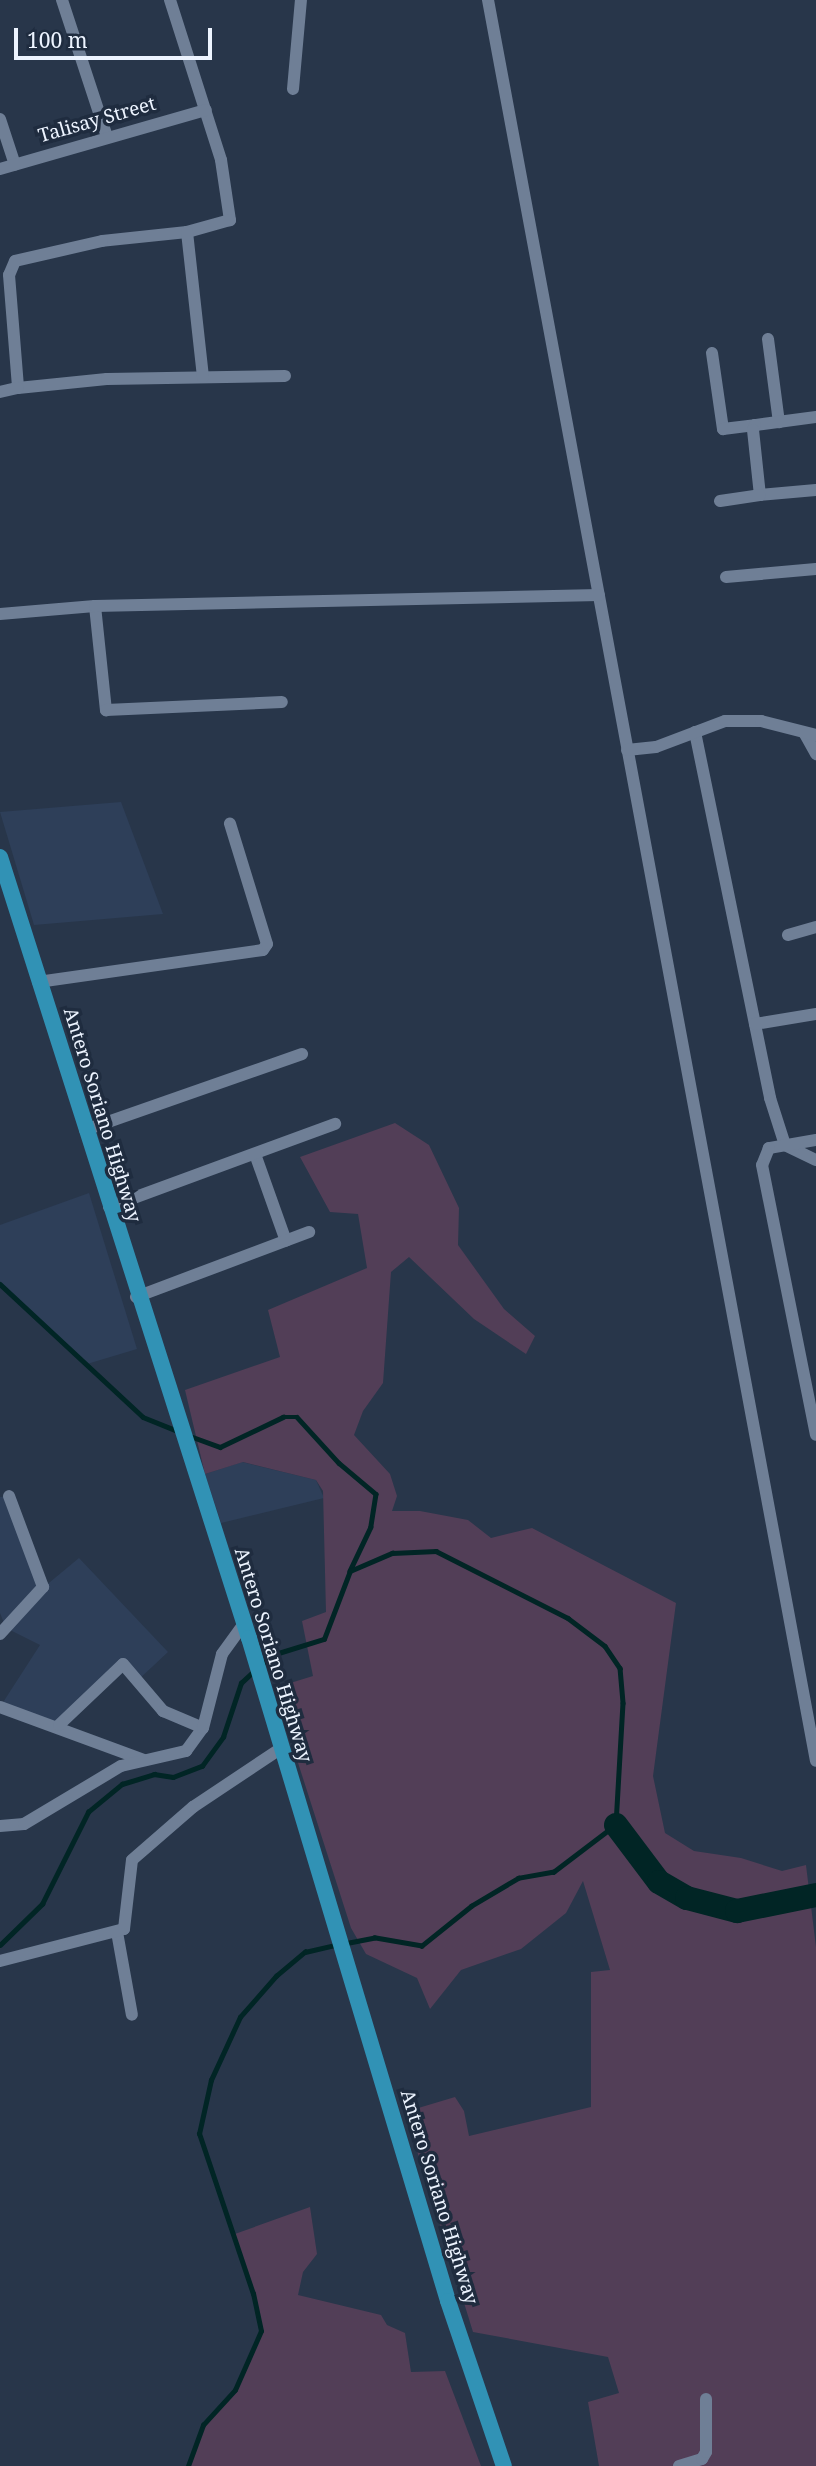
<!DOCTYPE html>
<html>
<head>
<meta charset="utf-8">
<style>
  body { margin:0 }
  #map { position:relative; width:816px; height:2466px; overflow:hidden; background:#28364a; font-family:"Noto Serif",serif }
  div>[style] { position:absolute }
  .built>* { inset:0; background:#2e3f59 }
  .green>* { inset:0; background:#523e57 }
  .stream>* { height:4.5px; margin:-2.25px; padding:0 2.25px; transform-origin:2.25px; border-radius:2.25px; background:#012525 }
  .river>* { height:24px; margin:-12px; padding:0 12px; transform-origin:12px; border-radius:12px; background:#012525 }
  .minor>* { height:12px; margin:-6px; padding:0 6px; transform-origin:6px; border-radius:6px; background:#6f7f96 }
  .major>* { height:16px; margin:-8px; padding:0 8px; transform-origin:8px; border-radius:8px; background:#3192b5 }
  span { translate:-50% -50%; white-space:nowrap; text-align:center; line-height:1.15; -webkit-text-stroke:7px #1f2c3f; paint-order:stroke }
  .street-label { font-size:19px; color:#edf4ff }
  .scale { position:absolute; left:14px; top:28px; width:198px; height:32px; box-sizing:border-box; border:4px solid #edf4ff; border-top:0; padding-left:9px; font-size:21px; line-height:24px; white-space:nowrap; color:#edf4ff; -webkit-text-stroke:5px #1f2c3f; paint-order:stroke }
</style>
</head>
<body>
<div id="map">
  <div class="built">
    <i style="clip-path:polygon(121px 802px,163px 914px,34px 925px,0 812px)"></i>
    <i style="clip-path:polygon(89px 1193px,137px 1349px,87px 1364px,0 1284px,0 1225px)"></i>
    <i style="clip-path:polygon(242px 1462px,316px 1480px,324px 1498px,221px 1523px,205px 1474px)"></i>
    <i style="clip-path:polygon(9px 1496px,44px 1587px,79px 1558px,168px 1652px,137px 1681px,123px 1665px,59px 1725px,0 1707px,40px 1645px,6px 1628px,0 1613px,0 1497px)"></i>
  </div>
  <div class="green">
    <i style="clip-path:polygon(395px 1123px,429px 1145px,459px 1208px,458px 1245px,504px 1309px,535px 1336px,526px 1354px,474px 1319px,409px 1257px,391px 1272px,383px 1383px,363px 1411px,354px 1435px,390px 1474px,397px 1496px,392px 1511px,420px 1511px,468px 1520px,491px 1538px,532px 1528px,676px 1603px,653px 1776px,665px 1833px,694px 1851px,741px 1858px,782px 1871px,806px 1865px,816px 1947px,816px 2466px,599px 2466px,588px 2402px,619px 2393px,608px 2357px,473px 2332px,405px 2112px,455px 2097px,464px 2111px,469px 2136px,591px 2107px,591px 1972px,610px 1970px,583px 1881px,566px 1913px,521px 1949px,461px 1970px,430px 2009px,417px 1978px,366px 1954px,351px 1928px,274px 1688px,313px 1676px,302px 1621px,326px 1612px,323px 1491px,316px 1480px,243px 1462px,205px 1474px,185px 1390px,280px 1357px,268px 1310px,367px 1268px,358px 1214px,330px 1212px,300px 1157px)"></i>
    <i style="clip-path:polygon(310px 2207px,317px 2254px,303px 2272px,298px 2295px,381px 2315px,387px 2325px,405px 2333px,411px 2372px,445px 2371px,481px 2466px,188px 2466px,203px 2425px,235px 2390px,261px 2331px,253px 2294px,232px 2235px)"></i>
  </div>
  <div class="stream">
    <i style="left:0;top:1284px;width:195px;rotate:42.9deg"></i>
    <i style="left:143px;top:1417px;width:38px;rotate:22deg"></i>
    <i style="left:190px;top:1436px;width:32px;rotate:20deg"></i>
    <i style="left:220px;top:1447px;width:70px;rotate:-25.5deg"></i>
    <i style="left:283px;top:1417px;width:14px"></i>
    <i style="left:297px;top:1417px;width:62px;rotate:47.6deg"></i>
    <i style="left:339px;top:1463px;width:48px;rotate:40deg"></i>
    <i style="left:376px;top:1494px;width:33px;rotate:99deg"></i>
    <i style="left:371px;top:1527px;width:49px;rotate:115.5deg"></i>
    <i style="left:261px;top:1665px;width:15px;rotate:-42deg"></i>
    <i style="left:272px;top:1655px;width:54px;rotate:-17.1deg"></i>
    <i style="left:324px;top:1639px;width:73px;rotate:-69.1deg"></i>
    <i style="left:350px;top:1571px;width:46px;rotate:-23.2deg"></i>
    <i style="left:392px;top:1553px;width:44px;rotate:-2.6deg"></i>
    <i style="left:436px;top:1551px;width:148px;rotate:26.9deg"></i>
    <i style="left:568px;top:1618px;width:46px;rotate:37.1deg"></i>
    <i style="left:605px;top:1646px;width:27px;rotate:56deg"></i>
    <i style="left:620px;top:1668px;width:35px;rotate:85deg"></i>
    <i style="left:623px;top:1703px;width:122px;rotate:93.3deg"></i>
    <i style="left:616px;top:1825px;width:78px;rotate:142.8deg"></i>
    <i style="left:554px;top:1872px;width:36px;rotate:170deg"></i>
    <i style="left:519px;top:1878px;width:55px;rotate:149.2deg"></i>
    <i style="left:472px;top:1906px;width:64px;rotate:141.3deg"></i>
    <i style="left:422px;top:1946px;width:48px;rotate:-170.3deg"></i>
    <i style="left:375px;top:1938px;width:31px;rotate:169deg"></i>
    <i style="left:0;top:1945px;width:59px;rotate:-44.3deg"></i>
    <i style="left:42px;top:1904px;width:103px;rotate:-63.4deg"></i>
    <i style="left:88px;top:1812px;width:44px;rotate:-39.5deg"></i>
    <i style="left:122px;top:1784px;width:34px;rotate:-17deg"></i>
    <i style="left:154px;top:1774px;width:19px;rotate:9deg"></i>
    <i style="left:173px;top:1777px;width:31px;rotate:-21deg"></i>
    <i style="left:202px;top:1766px;width:36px;rotate:-54deg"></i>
    <i style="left:223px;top:1737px;width:57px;rotate:-71.6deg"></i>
    <i style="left:241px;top:1683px;width:18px;rotate:-43deg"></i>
    <i style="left:188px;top:2466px;width:44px;rotate:-69.9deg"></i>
    <i style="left:203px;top:2425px;width:47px;rotate:-47.6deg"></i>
    <i style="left:235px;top:2390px;width:64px;rotate:-66.2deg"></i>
    <i style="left:261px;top:2331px;width:38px;rotate:-102deg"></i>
    <i style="left:253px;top:2294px;width:169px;rotate:-108.6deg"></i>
    <i style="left:199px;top:2134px;width:55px;rotate:-77.5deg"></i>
    <i style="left:211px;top:2080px;width:69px;rotate:-65.3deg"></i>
    <i style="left:240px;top:2017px;width:55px;rotate:-48.7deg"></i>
    <i style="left:276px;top:1976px;width:38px;rotate:-40deg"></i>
    <i style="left:305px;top:1952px;width:32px;rotate:-13deg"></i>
  </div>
  <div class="river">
    <i style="left:616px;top:1825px;width:71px;rotate:53deg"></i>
    <i style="left:659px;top:1882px;width:32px;rotate:30deg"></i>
    <i style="left:687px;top:1898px;width:52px;rotate:14.6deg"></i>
    <i style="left:737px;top:1911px;width:81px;rotate:-11.4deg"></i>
  </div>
  <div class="minor">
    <i style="left:62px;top:0;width:144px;rotate:71.8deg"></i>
    <i style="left:170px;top:0;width:168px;rotate:72.3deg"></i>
    <i style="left:221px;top:160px;width:61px;rotate:81.5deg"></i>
    <i style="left:230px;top:220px;width:45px;rotate:164.4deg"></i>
    <i style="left:187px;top:232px;width:85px;rotate:174deg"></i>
    <i style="left:102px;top:241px;width:89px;rotate:167.1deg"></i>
    <i style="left:15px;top:261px;width:15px;rotate:113deg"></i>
    <i style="left:9px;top:275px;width:113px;rotate:85.4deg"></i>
    <i style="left:18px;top:388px;width:89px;rotate:-5.8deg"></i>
    <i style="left:107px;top:379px;width:178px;rotate:-1deg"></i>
    <i style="left:488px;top:0;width:1791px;rotate:79.45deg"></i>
    <i style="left:293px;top:89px;width:89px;rotate:-84.9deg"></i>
    <i style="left:0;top:119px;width:48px;rotate:71.9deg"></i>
    <i style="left:0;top:169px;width:214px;rotate:-16deg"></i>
    <i style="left:187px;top:232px;width:146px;rotate:83.7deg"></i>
    <i style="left:768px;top:339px;width:84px;rotate:82.5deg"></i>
    <i style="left:712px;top:353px;width:77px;rotate:81.8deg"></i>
    <i style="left:723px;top:429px;width:32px;rotate:-7deg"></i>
    <i style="left:0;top:392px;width:18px;rotate:-13deg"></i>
    <i style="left:816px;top:417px;width:62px;rotate:172.5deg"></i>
    <i style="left:755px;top:425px;width:5px;rotate:112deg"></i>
    <i style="left:753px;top:430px;width:65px;rotate:83.9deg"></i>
    <i style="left:760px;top:495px;width:56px;rotate:-5.1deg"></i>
    <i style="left:720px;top:501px;width:40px;rotate:-8.5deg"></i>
    <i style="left:726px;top:577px;width:90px;rotate:-5.1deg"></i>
    <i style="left:95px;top:606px;width:105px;rotate:84deg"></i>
    <i style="left:106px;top:710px;width:176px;rotate:-2.6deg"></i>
    <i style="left:0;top:614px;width:95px;rotate:-4.8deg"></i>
    <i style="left:95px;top:606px;width:504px;rotate:-1.25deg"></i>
    <i style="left:695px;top:732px;width:374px;rotate:78.4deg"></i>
    <i style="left:770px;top:1098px;width:49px;rotate:72.3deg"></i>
    <i style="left:785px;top:1145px;width:34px;rotate:26deg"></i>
    <i style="left:805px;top:734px;width:23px;rotate:61deg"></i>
    <i style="left:627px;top:750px;width:29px;rotate:-6deg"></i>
    <i style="left:656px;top:747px;width:74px;rotate:-20.6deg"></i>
    <i style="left:725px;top:721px;width:36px"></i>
    <i style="left:761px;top:721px;width:57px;rotate:14.3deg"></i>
    <i style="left:788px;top:935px;width:29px;rotate:-16deg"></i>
    <i style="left:38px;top:982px;width:227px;rotate:-8.1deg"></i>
    <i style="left:263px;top:950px;width:7px;rotate:-56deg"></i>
    <i style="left:267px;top:944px;width:126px;rotate:-107.1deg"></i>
    <i style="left:755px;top:1024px;width:62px;rotate:-9.3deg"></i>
    <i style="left:85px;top:1130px;width:230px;rotate:-19.3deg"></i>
    <i style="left:816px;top:1140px;width:48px;rotate:170.3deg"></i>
    <i style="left:769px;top:1148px;width:18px;rotate:112deg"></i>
    <i style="left:762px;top:1165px;width:275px;rotate:78.7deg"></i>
    <i style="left:255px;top:1154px;width:92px;rotate:70.4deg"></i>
    <i style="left:109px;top:1207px;width:241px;rotate:-20.2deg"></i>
    <i style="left:136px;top:1297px;width:185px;rotate:-20.6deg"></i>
    <i style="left:0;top:1634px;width:64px;rotate:-47.5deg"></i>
    <i style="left:43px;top:1587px;width:97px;rotate:-110.5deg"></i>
    <i style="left:0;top:1707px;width:153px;rotate:20.2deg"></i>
    <i style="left:59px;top:1725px;width:88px;rotate:-43.6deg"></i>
    <i style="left:123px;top:1664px;width:62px;rotate:49.6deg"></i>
    <i style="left:163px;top:1711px;width:43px;rotate:23deg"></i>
    <i style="left:0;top:1826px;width:24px;rotate:-5deg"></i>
    <i style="left:24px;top:1824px;width:113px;rotate:-30.9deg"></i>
    <i style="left:121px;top:1766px;width:67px;rotate:-13deg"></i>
    <i style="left:186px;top:1751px;width:29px;rotate:-54deg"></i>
    <i style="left:203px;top:1728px;width:76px;rotate:-75.6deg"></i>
    <i style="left:222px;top:1654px;width:37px;rotate:-54deg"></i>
    <i style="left:117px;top:1932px;width:84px;rotate:79.8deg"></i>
    <i style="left:0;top:1961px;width:128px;rotate:-14.5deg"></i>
    <i style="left:124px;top:1929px;width:69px;rotate:-83.4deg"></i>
    <i style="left:132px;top:1860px;width:81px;rotate:-41deg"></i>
    <i style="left:193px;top:1807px;width:105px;rotate:-33.7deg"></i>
    <i style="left:679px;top:2466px;width:24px;rotate:-17deg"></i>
    <i style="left:702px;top:2459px;width:8px;rotate:-60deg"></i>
    <i style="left:706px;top:2452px;width:53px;rotate:-90deg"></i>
  </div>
  <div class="major">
    <i style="left:0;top:857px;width:820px;rotate:72.32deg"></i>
    <i style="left:249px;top:1638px;width:692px;rotate:73.29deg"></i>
    <i style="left:448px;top:2301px;width:174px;rotate:71.3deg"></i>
  </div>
  <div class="street-label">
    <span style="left:97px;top:120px;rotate:-16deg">Talisay Street</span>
    <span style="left:102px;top:1115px;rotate:73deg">Antero Soriano Highway</span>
    <span style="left:273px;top:1655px;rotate:73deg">Antero Soriano Highway</span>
    <span style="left:439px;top:2197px;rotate:73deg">Antero Soriano Highway</span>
  </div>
  <div class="scale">100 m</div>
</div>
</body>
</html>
